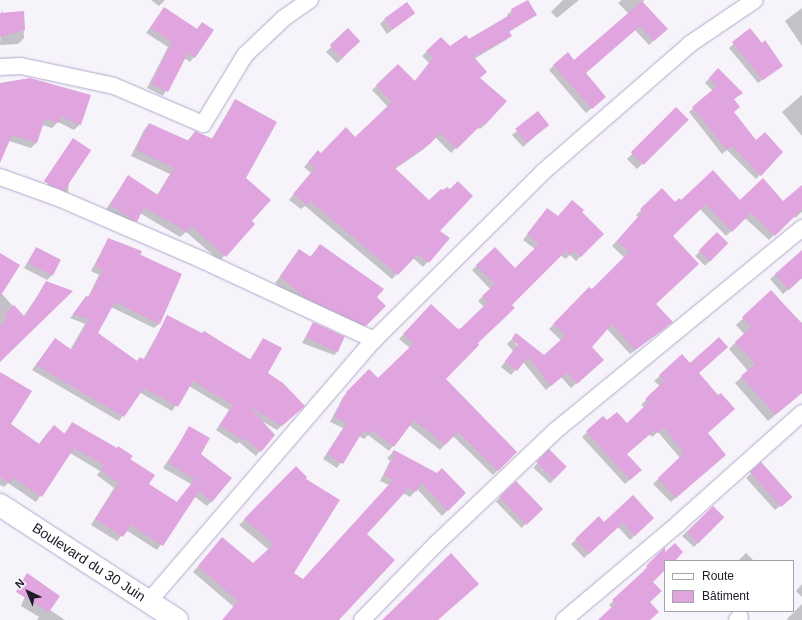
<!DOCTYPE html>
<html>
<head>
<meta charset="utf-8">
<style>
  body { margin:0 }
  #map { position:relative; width:802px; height:620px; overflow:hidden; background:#f6f3fb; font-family:Arial,sans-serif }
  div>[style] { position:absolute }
  .shadow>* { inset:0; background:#0003; transform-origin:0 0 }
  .building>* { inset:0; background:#e0a4df; transform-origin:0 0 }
  .roads { filter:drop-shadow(0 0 1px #b3a8ca) drop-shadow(0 0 1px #b3a8ca) }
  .street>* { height:16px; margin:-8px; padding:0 8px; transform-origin:8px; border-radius:8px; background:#fff }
  .secondary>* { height:22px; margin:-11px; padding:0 11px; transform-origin:11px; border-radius:11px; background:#fff }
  span { translate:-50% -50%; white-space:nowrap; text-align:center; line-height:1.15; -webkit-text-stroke:4px #fff; paint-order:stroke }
  .street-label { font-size:14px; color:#1e1a27 }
  .legend { position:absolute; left:664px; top:560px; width:130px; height:52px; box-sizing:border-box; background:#fff; border:1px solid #a5a3a9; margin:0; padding:5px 7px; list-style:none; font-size:12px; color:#1e1a27 }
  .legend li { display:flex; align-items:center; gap:8px; height:20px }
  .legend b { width:20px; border:1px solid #a5a3a9 }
  .north { position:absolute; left:8px; top:572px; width:40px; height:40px; -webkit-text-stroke:3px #fff; paint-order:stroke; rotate:316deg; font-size:11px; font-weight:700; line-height:16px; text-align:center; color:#1e1a27 }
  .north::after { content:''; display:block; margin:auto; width:14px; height:18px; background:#1e1a27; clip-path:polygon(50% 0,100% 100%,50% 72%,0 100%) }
</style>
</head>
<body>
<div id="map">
  <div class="shadow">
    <i style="clip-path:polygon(151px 0,165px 0,159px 6px)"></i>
    <i style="clip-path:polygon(563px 0,579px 0,557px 18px,551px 12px)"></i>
    <i style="clip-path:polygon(622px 0,645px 0,642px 2px,662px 33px,649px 45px,635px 30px,585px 73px,600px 101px,586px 113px,549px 70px,554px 65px,574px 61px,629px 14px,618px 3px)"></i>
    <i style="clip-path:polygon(528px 1px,536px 15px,509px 32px,511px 36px,506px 40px,474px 59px,485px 125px,480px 129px,477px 127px,451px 153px,435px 137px,424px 149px,395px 169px,439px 231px,448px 239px,423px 267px,413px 258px,392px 279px,305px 206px,301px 209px,289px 200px,311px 173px,304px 167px,313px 157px,355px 138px,388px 107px,372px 90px,398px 65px,414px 82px,429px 63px,422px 56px,441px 38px,450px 47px,468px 40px,508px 17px,507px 15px,512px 10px)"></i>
    <i style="clip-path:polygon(2px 8px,3px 14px,23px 12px,24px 38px,18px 44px,0 45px)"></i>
    <i style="clip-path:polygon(164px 8px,197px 29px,202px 23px,194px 57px,190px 62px,184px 58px,163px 96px,147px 88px,168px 47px,146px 33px)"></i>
    <i style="clip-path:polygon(802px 8px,802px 46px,785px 21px)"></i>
    <i style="clip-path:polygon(414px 13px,387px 34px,380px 24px,385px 19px)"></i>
    <i style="left:348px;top:30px;width:16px;height:31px;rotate:45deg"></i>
    <i style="clip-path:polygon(749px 30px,782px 66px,758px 83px,729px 48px)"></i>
    <i style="clip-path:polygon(718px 69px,742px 93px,733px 100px,733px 112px,756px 141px,782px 152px,756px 179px,727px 150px,722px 154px,689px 112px,713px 91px,705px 83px)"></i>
    <i style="clip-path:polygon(0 84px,90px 96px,80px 124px,74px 130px,58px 122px,52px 128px,42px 125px,36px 143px,31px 148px,9px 141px,0 157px)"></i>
    <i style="clip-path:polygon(802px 95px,802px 136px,782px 112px)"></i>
    <i style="clip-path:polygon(235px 100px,250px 222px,220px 261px,186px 232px,180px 237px,140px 213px,131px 226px,105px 211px,128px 176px,157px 195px,170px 174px,131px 156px,144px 130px,149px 124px,187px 141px,195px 132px,211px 140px)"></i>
    <i style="clip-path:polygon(688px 120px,637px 169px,627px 159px,650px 137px)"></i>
    <i style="clip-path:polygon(543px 129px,523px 147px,512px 135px,517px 131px)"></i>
    <i style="clip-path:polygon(73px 139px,68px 192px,64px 197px,45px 189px)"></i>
    <i style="clip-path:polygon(evenodd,662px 190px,675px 203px,783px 202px,802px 193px,802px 212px,795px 218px,793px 216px,769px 240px,745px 218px,726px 236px,700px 209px,671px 236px,655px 304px,667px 327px,630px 354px,607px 329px,590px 347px,597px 365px,571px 388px,561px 377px,546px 390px,523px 362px,511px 375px,501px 367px,513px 351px,507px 344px,516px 335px,544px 356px,562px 341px,549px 329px,589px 288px,592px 291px,625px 258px,612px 246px,638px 217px,636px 215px,662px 190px,515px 343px,517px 343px,520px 350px,515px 343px)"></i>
    <i style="clip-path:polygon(547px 209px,558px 217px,581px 212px,602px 234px,576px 261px,570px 255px,565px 259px,561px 255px,510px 305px,444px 379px,516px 452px,493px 475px,453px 436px,440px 450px,409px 425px,389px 451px,368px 435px,364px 439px,359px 436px,337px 468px,323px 459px,343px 428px,330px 422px,343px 397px,370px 370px,378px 379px,410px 348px,399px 339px,431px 306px,457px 330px,462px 329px,484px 307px,478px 301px,490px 289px,472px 270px,495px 248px,515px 269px,535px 249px,523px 240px)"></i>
    <i style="left:717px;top:234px;width:14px;height:31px;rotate:45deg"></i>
    <i style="clip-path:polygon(108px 239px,181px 274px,159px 324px,154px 328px,111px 307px,97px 333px,137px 361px,140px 358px,143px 360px,168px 316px,249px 361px,263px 339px,267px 374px,299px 410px,277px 430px,262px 421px,260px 451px,256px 456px,239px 442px,237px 444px,216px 430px,229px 410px,189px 386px,172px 411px,139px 392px,119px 421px,32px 370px,51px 344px,70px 350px,85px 324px,70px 318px,88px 297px,99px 275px,91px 271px)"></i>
    <i style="clip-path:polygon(320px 245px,384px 306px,359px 331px,299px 303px,275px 283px,300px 251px,309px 258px)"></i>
    <i style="clip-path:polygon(36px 248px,52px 275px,47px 280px,24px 268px)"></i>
    <i style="clip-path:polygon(802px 251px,802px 278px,783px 294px,770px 279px)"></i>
    <i style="clip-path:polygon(0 254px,1px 293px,23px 317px,47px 282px,0 361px)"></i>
    <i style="clip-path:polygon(771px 292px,802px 323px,802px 393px,768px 421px,735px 383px,748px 371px,729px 349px,744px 334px,736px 325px)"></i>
    <i style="clip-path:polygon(313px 323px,339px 350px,334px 355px,302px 343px)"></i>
    <i style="clip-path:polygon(682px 356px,698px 374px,707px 433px,719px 460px,671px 502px,653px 484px,680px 458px,658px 432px,652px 437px,649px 434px,626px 454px,635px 475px,625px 484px,582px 437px,603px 417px,607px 422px,627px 424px,644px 407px,641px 405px,660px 386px,654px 381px)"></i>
    <i style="clip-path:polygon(0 373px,10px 424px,39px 444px,49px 431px,64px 434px,72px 423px,129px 459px,148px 484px,176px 503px,191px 484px,163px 468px,190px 427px,212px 501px,207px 506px,195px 497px,157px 550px,126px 530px,117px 541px,91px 525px,114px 488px,97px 475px,100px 471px,70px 453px,36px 502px,8px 483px,4px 487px,0 485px)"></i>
    <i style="clip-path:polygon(394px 451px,465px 493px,442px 516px,417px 489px,410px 497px,403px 493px,366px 534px,337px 620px,223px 620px,234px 607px,193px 572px,217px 544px,253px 565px,269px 550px,239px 525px,296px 468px,293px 573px,302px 581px,389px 485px,380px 481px,390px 461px,387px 458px)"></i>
    <i style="left:549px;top:451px;width:23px;height:23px;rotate:43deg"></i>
    <i style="clip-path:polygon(761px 464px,786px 501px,775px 510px,746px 478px)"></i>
    <i style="left:516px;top:482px;width:37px;height:28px;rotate:46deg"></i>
    <i style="clip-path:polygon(633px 497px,648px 523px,630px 540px,618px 527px,584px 558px,571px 544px,599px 518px,604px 523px)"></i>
    <i style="clip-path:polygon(713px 507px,723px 517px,694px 547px,682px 536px)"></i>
    <i style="clip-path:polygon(662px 552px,673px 561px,665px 561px,665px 569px,651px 582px,649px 620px,599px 620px,612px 608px,609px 605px,644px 572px,643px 571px)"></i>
    <i style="clip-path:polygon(746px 553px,754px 561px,738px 561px)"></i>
    <i style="clip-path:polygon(802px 584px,802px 597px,796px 591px)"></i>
    <i style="clip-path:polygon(29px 587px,50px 610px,65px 620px,37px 620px,39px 617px,21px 606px)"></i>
    <i style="clip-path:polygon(802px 604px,802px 620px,788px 620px,787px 619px)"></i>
  </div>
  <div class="building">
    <i style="clip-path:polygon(528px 0,537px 15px,509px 31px,512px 36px,474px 57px,487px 72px,480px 78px,507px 101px,485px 125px,483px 123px,457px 149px,440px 133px,430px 144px,395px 168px,429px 200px,441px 189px,443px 190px,447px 187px,450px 189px,458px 181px,473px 196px,440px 231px,450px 238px,429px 263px,418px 254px,398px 275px,310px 201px,307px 205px,293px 194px,315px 168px,308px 162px,318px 150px,321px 153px,346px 127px,355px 137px,392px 102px,376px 85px,398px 64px,415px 81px,433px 58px,426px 51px,441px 37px,450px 46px,466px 35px,469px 39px,513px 13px,511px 9px)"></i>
    <i style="clip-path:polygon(642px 1px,668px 29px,654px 41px,640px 26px,586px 73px,606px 97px,592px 109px,553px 65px,568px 52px,574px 60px)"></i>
    <i style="left:407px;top:2px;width:14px;height:28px;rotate:54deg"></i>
    <i style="clip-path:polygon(164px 7px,197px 29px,202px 22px,214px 30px,195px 58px,188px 53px,168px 92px,151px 84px,172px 42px,150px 28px)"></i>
    <i style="clip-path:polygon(24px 11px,25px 30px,0 37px,0 13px)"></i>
    <i style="left:348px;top:28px;width:18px;height:25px;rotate:47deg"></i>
    <i style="clip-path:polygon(750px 28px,762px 43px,765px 40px,783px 66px,763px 80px,732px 42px)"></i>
    <i style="clip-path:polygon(718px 68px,743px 93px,734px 99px,740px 107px,734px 112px,756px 140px,765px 132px,783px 152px,761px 176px,732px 146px,727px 150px,692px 107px,717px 86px,709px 78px)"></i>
    <i style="clip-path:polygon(30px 78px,91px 95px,81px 125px,62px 117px,58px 123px,45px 119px,37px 143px,12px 135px,0 163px,0 83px)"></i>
    <i style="clip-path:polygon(235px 99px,277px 122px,246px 178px,271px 200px,252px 221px,255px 224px,226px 257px,191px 226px,187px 232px,144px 207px,137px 222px,110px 205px,128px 175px,158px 195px,174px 168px,136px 150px,149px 123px,189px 141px,195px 131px,213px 139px)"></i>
    <i style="left:676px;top:107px;width:18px;height:64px;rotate:45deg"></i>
    <i style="left:538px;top:111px;width:18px;height:29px;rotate:52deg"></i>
    <i style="left:73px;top:138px;width:22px;height:52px;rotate:34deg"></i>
    <i style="clip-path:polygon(713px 170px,740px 200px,763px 178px,783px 201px,802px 185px,802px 209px,775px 236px,751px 213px,732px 232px,706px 204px,673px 236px,699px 264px,656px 304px,673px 322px,635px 350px,612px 324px,592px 347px,604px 360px,577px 384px,567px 373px,551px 386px,528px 357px,517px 371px,505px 361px,518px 345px,512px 338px,516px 333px,544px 355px,566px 335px,553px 324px,589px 287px,592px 289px,629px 252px,617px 241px,643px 211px,640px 209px,662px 188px,675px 202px,679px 198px,681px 200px)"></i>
    <i style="clip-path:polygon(572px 200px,584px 210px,582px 212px,604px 234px,581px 257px,575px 251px,571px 255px,566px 251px,512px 305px,515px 308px,478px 343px,479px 345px,446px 379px,517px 452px,498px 471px,458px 432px,445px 445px,414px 420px,394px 447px,372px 430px,370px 434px,363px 431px,343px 464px,327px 454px,347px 423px,334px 417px,347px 391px,369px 369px,378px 378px,414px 343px,403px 334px,431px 304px,458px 329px,461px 328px,488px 302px,482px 296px,495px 284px,476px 265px,495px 247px,515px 268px,539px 244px,527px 234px,547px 208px,558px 216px)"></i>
    <i style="left:717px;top:232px;width:16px;height:26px;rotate:45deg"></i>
    <i style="clip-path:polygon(108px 238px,142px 251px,140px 255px,182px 274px,160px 324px,115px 302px,98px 333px,137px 361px,140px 357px,145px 360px,167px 315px,202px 333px,204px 331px,251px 360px,263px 338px,282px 348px,268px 373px,283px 383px,305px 406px,282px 426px,250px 407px,275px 435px,261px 452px,244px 438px,242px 440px,220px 425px,233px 405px,193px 381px,178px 407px,144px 388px,124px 417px,36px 365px,55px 338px,72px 350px,89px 319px,73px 314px,86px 296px,89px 297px,103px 270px,95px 266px)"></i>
    <i style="clip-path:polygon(320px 244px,384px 289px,377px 297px,386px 306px,366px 326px,305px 298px,280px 276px,299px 249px,311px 257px)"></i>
    <i style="left:36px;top:247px;width:28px;height:18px;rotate:27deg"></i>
    <i style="clip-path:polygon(802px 250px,802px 278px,789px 290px,775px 274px)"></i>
    <i style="clip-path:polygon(0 253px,20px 265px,0 297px)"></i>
    <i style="clip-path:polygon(46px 281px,73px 291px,0 362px,0 326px,8px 319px,4px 315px,14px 305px,25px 317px)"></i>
    <i style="clip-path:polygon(771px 290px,802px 324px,802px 393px,775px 415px,741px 376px,755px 364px,735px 342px,751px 327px,742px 317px)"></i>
    <i style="left:313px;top:322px;width:35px;height:17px;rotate:25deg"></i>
    <i style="clip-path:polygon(719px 337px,728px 347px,699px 373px,718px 395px,721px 393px,735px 409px,708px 433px,726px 455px,676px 498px,658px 478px,684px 453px,664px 428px,658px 433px,655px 430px,627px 454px,642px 470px,630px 480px,586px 431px,603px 416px,607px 420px,617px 412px,627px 423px,649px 402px,645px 399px,664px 381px,659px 375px,682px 354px,690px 363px)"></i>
    <i style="clip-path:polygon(0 372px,32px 391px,11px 424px,39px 444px,54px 425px,65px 434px,72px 422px,117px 448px,118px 446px,133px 456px,130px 459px,155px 475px,149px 484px,177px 502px,195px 479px,168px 463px,189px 426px,210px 438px,201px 454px,232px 478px,212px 502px,199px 491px,163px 546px,131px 525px,123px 537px,95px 519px,119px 483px,101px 470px,104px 465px,74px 448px,42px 497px,13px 478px,10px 483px,0 477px)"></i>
    <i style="left:549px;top:449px;width:25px;height:18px;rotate:45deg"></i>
    <i style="clip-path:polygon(394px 450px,437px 473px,442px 468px,466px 493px,448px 511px,421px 483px,416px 492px,409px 488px,367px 534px,395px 560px,339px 620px,222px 620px,238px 601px,198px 566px,222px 537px,253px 563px,274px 544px,244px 519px,296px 466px,307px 477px,306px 479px,340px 500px,294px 573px,303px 579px,393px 480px,384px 475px,395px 455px,392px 452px)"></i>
    <i style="left:761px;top:462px;width:47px;height:15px;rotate:48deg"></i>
    <i style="left:516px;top:481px;width:39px;height:23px;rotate:46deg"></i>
    <i style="clip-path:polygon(633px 495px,654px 518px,635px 536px,623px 523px,589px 554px,575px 539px,599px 516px,604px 522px)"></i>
    <i style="left:713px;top:506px;width:16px;height:37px;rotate:45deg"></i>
    <i style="clip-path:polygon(675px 543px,683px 552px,675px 561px,665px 561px,665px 570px,653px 582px,662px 591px,650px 602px,659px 612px,650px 620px,598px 620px,616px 603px,612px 600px,648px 567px,646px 566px,665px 547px,665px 552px)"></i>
    <i style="clip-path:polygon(451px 553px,479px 584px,438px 620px,382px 620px)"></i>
    <i style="clip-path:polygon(27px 573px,60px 596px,49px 612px,16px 592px)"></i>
  </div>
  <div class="roads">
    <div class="street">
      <i style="left:0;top:67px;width:21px;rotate:-3deg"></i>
      <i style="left:21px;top:66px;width:95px;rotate:12.1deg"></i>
      <i style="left:114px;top:86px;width:97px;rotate:23.1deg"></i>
      <i style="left:203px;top:124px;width:81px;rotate:-58.7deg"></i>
      <i style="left:245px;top:55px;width:54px;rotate:-43.5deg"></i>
      <i style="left:284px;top:18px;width:32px;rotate:-35deg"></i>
      <i style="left:0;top:177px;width:59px;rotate:19.7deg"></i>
      <i style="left:56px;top:197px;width:159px;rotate:23.3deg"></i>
      <i style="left:202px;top:260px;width:190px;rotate:24.9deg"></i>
      <i style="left:150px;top:600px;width:343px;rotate:-49.3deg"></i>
      <i style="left:374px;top:340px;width:238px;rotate:-44.8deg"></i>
      <i style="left:543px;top:172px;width:195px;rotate:-41deg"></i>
      <i style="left:690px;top:44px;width:78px;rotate:-34.1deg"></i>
      <i style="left:362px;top:620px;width:106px;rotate:-45.8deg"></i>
      <i style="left:436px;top:544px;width:164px;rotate:-43.5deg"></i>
      <i style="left:555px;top:431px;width:320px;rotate:-39.4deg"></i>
      <i style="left:564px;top:620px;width:150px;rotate:-40.1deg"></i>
      <i style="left:679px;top:523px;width:165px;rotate:-41.8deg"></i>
      <i style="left:737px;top:620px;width:4px;rotate:-45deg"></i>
    </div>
    <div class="secondary">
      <i style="left:0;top:505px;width:211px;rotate:33deg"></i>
    </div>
  </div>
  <div class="street-label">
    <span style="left:89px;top:562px;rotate:33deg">Boulevard du 30 Juin</span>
  </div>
  <ul class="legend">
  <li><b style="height:5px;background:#fff"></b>Route</li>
  <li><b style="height:11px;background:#e0a4df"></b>Bâtiment</li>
  </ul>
  <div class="north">N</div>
</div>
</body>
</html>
